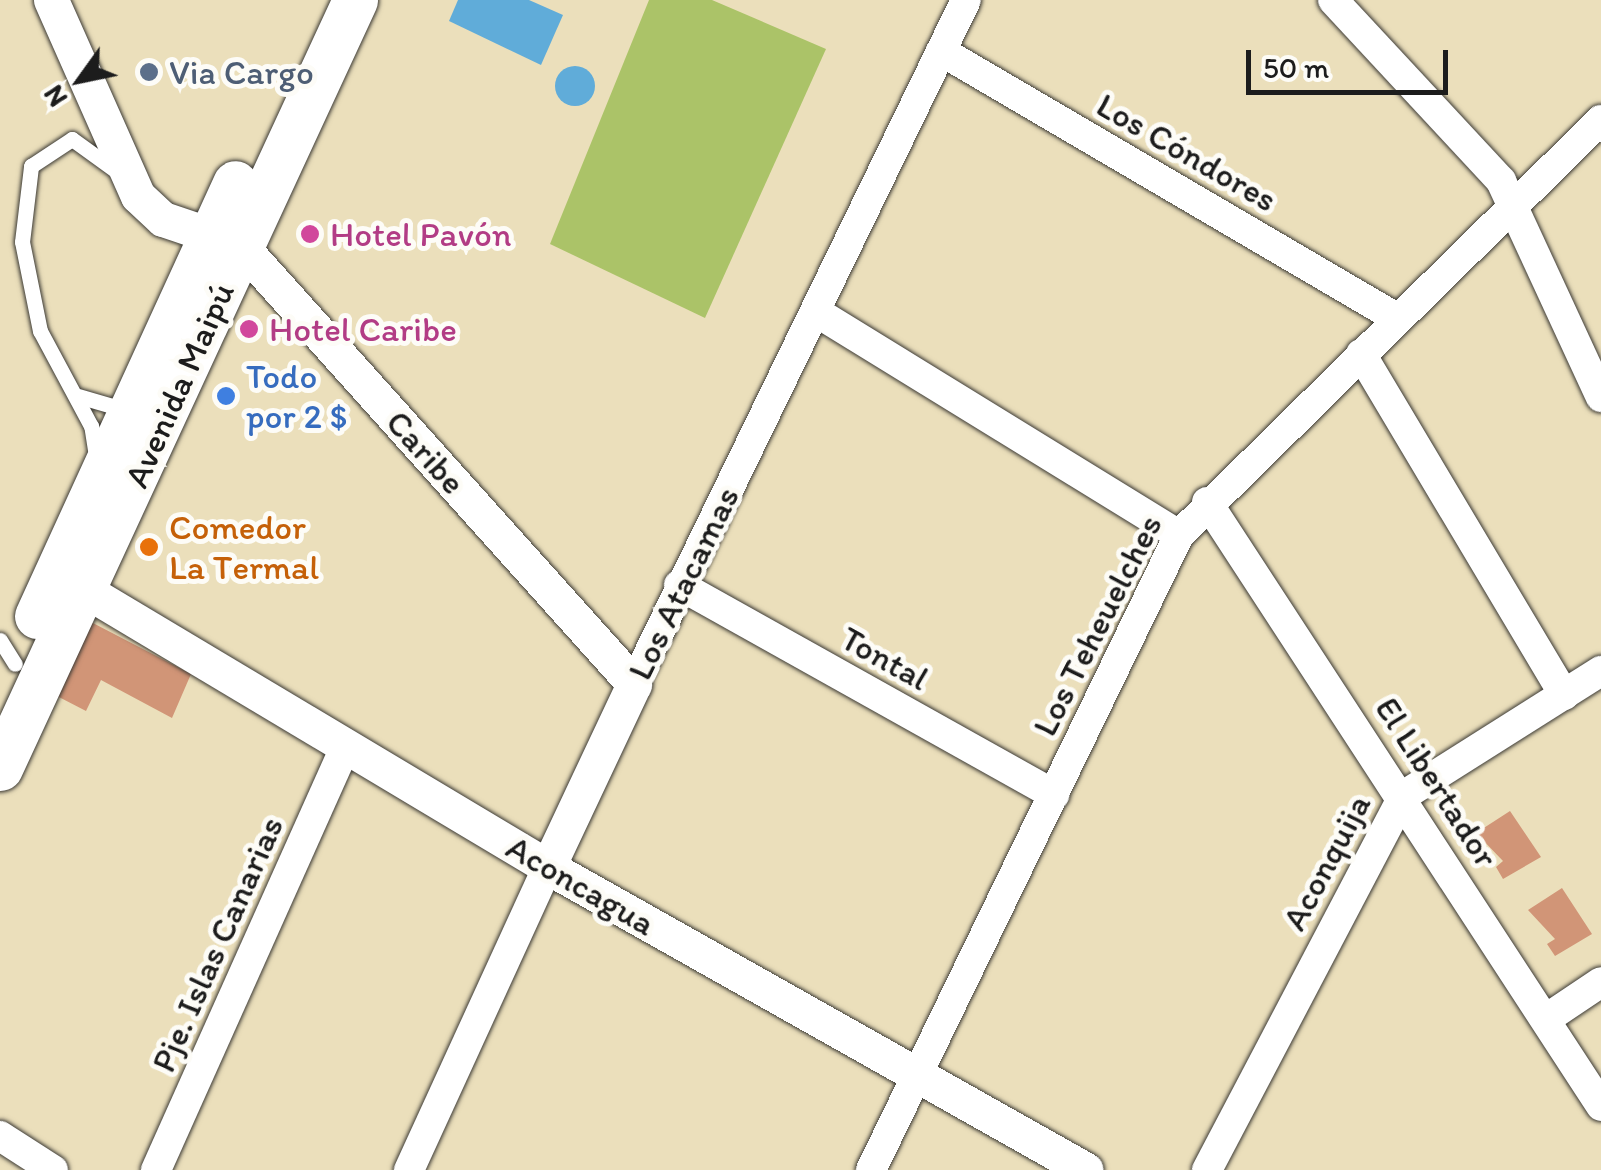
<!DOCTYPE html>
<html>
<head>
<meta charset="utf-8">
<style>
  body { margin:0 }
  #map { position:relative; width:1601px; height:1170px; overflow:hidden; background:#ebdfbb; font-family:Itim,sans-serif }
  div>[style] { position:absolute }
  .green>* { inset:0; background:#abc368 }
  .water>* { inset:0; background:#60acd9 }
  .round { border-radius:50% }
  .building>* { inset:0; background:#d19577 }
  .roads { filter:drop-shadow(0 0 2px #3b3934) drop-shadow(0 0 2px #3b3934) }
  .service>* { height:15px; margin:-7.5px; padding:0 7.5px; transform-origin:7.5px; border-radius:7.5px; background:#fff }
  .minor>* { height:30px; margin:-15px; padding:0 15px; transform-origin:15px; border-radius:15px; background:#fff }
  .tertiary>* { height:35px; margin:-17.5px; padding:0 17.5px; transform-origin:17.5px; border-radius:17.5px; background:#fff }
  .primary>* { height:45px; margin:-22.5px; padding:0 22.5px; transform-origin:22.5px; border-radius:22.5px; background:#fff }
  .dots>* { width:28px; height:28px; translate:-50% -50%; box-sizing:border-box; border:5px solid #fdfcf7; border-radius:50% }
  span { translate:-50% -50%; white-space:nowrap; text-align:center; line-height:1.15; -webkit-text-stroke:10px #fdfcf7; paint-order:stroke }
  .service-label { font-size:35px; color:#4e5e75 }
  .left { translate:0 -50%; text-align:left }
  .street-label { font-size:35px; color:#1c1c1c }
  .hotel-label { font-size:35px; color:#b23c85 }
  .shop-label { font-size:35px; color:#366cbe }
  .food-label { font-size:35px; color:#c56008 }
  .north { position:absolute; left:30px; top:30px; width:100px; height:100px; -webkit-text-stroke:8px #fdfcf7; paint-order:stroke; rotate:237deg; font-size:28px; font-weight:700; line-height:40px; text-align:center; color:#1c1c1c }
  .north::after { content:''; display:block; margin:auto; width:35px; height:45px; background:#1c1c1c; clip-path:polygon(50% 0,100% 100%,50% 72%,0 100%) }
  .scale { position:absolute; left:1246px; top:50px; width:202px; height:45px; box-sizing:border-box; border:5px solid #1c1c1c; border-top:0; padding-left:12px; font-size:30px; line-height:35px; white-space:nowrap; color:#1c1c1c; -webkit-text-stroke:8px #fdfcf7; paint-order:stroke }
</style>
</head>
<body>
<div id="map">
  <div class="green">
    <i style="clip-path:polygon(649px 0,712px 0,826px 49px,705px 318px,550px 244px)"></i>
  </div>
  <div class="water">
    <i style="clip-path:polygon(458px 0,529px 0,563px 15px,541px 65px,449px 21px)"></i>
    <i class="round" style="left:555px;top:66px;width:40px;height:40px"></i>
  </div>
  <div class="building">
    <i style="clip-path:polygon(91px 622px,191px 674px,172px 718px,101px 680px,86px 711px,55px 695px)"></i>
    <i style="clip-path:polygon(1510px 811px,1541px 857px,1503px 879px,1496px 867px,1503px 861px,1476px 833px)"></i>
    <i style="clip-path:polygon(1562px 888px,1592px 934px,1555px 956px,1547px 944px,1555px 939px,1528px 910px)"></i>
  </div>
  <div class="roads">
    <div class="service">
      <i style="left:78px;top:396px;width:50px;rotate:16.3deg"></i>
      <i style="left:96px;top:456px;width:30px;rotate:-99deg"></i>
      <i style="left:91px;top:426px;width:108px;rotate:-118.2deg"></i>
      <i style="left:40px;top:331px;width:91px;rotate:-101.4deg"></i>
      <i style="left:22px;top:242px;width:77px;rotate:-83.2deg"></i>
      <i style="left:31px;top:166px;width:49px;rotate:-33.4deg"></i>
      <i style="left:72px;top:139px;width:58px;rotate:35.9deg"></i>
      <i style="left:0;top:640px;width:28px;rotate:58deg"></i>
    </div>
    <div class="minor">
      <i style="left:1333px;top:0;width:247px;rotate:47.1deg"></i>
      <i style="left:1501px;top:181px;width:238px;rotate:65.2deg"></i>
      <i style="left:941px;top:51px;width:526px;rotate:30.37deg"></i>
      <i style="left:818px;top:313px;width:424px;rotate:31.6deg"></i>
      <i style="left:1361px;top:354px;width:397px;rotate:59.2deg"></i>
      <i style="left:1207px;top:502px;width:721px;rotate:56.88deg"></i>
      <i style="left:679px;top:585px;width:430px;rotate:29.2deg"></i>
      <i style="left:634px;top:684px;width:760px;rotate:-64.11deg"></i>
      <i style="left:1546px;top:1019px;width:66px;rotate:-33.9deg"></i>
      <i style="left:0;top:1136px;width:63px;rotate:32.7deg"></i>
      <i style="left:156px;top:1170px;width:462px;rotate:-65.9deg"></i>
      <i style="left:409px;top:1170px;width:333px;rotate:-65.4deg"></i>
      <i style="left:871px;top:1170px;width:706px;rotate:-64.12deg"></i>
      <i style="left:1179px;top:535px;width:592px;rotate:-44.52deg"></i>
      <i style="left:1207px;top:1170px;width:422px;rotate:-62.3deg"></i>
      <i style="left:1403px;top:796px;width:234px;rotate:-32.3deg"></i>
    </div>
    <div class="tertiary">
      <i style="left:51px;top:0;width:214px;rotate:66.1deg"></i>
      <i style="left:138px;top:196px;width:34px;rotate:43deg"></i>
      <i style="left:163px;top:219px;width:81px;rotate:18.7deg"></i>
      <i style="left:240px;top:245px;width:590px;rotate:48.09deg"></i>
      <i style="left:634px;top:684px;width:202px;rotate:115.2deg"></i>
      <i style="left:83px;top:589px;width:542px;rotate:30.87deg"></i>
      <i style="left:548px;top:867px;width:617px;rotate:29.39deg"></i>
    </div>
    <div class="primary">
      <i style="left:37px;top:616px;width:476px;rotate:-65.4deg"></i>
      <i style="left:0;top:768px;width:846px;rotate:-65.19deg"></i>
    </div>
  </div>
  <div class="dots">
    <i style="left:149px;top:72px;background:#5c6f8a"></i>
    <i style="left:310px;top:234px;background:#d1479c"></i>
    <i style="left:249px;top:329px;background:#d1479c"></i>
    <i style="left:226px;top:396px;background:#3f7fe0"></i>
    <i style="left:149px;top:547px;background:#e8710a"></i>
  </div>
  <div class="service-label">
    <span class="left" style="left:169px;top:72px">Via Cargo</span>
  </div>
  <div class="street-label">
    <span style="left:1187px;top:152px;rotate:30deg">Los Cóndores</span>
    <span style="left:179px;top:385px;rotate:-66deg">Avenida Maipú</span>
    <span style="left:426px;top:452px;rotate:48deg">Caribe</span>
    <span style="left:683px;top:583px;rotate:-64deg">Los Atacamas</span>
    <span style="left:1097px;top:625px;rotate:-63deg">Los Teheuelches</span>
    <span style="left:885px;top:658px;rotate:29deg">Tontal</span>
    <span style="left:1437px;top:782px;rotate:57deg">El Libertador</span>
    <span style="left:1326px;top:862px;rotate:-62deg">Aconquija</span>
    <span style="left:581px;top:885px;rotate:30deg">Aconcagua</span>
    <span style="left:217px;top:944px;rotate:-66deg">Pje. Islas Canarias</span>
  </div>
  <div class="hotel-label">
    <span class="left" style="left:330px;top:234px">Hotel Pavón</span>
    <span class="left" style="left:269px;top:329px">Hotel Caribe</span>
  </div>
  <div class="shop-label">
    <span class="left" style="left:246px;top:396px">Todo<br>por 2 $</span>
  </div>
  <div class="food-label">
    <span class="left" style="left:169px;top:547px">Comedor<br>La Termal</span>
  </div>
  <div class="north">N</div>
  <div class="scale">50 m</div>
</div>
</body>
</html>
